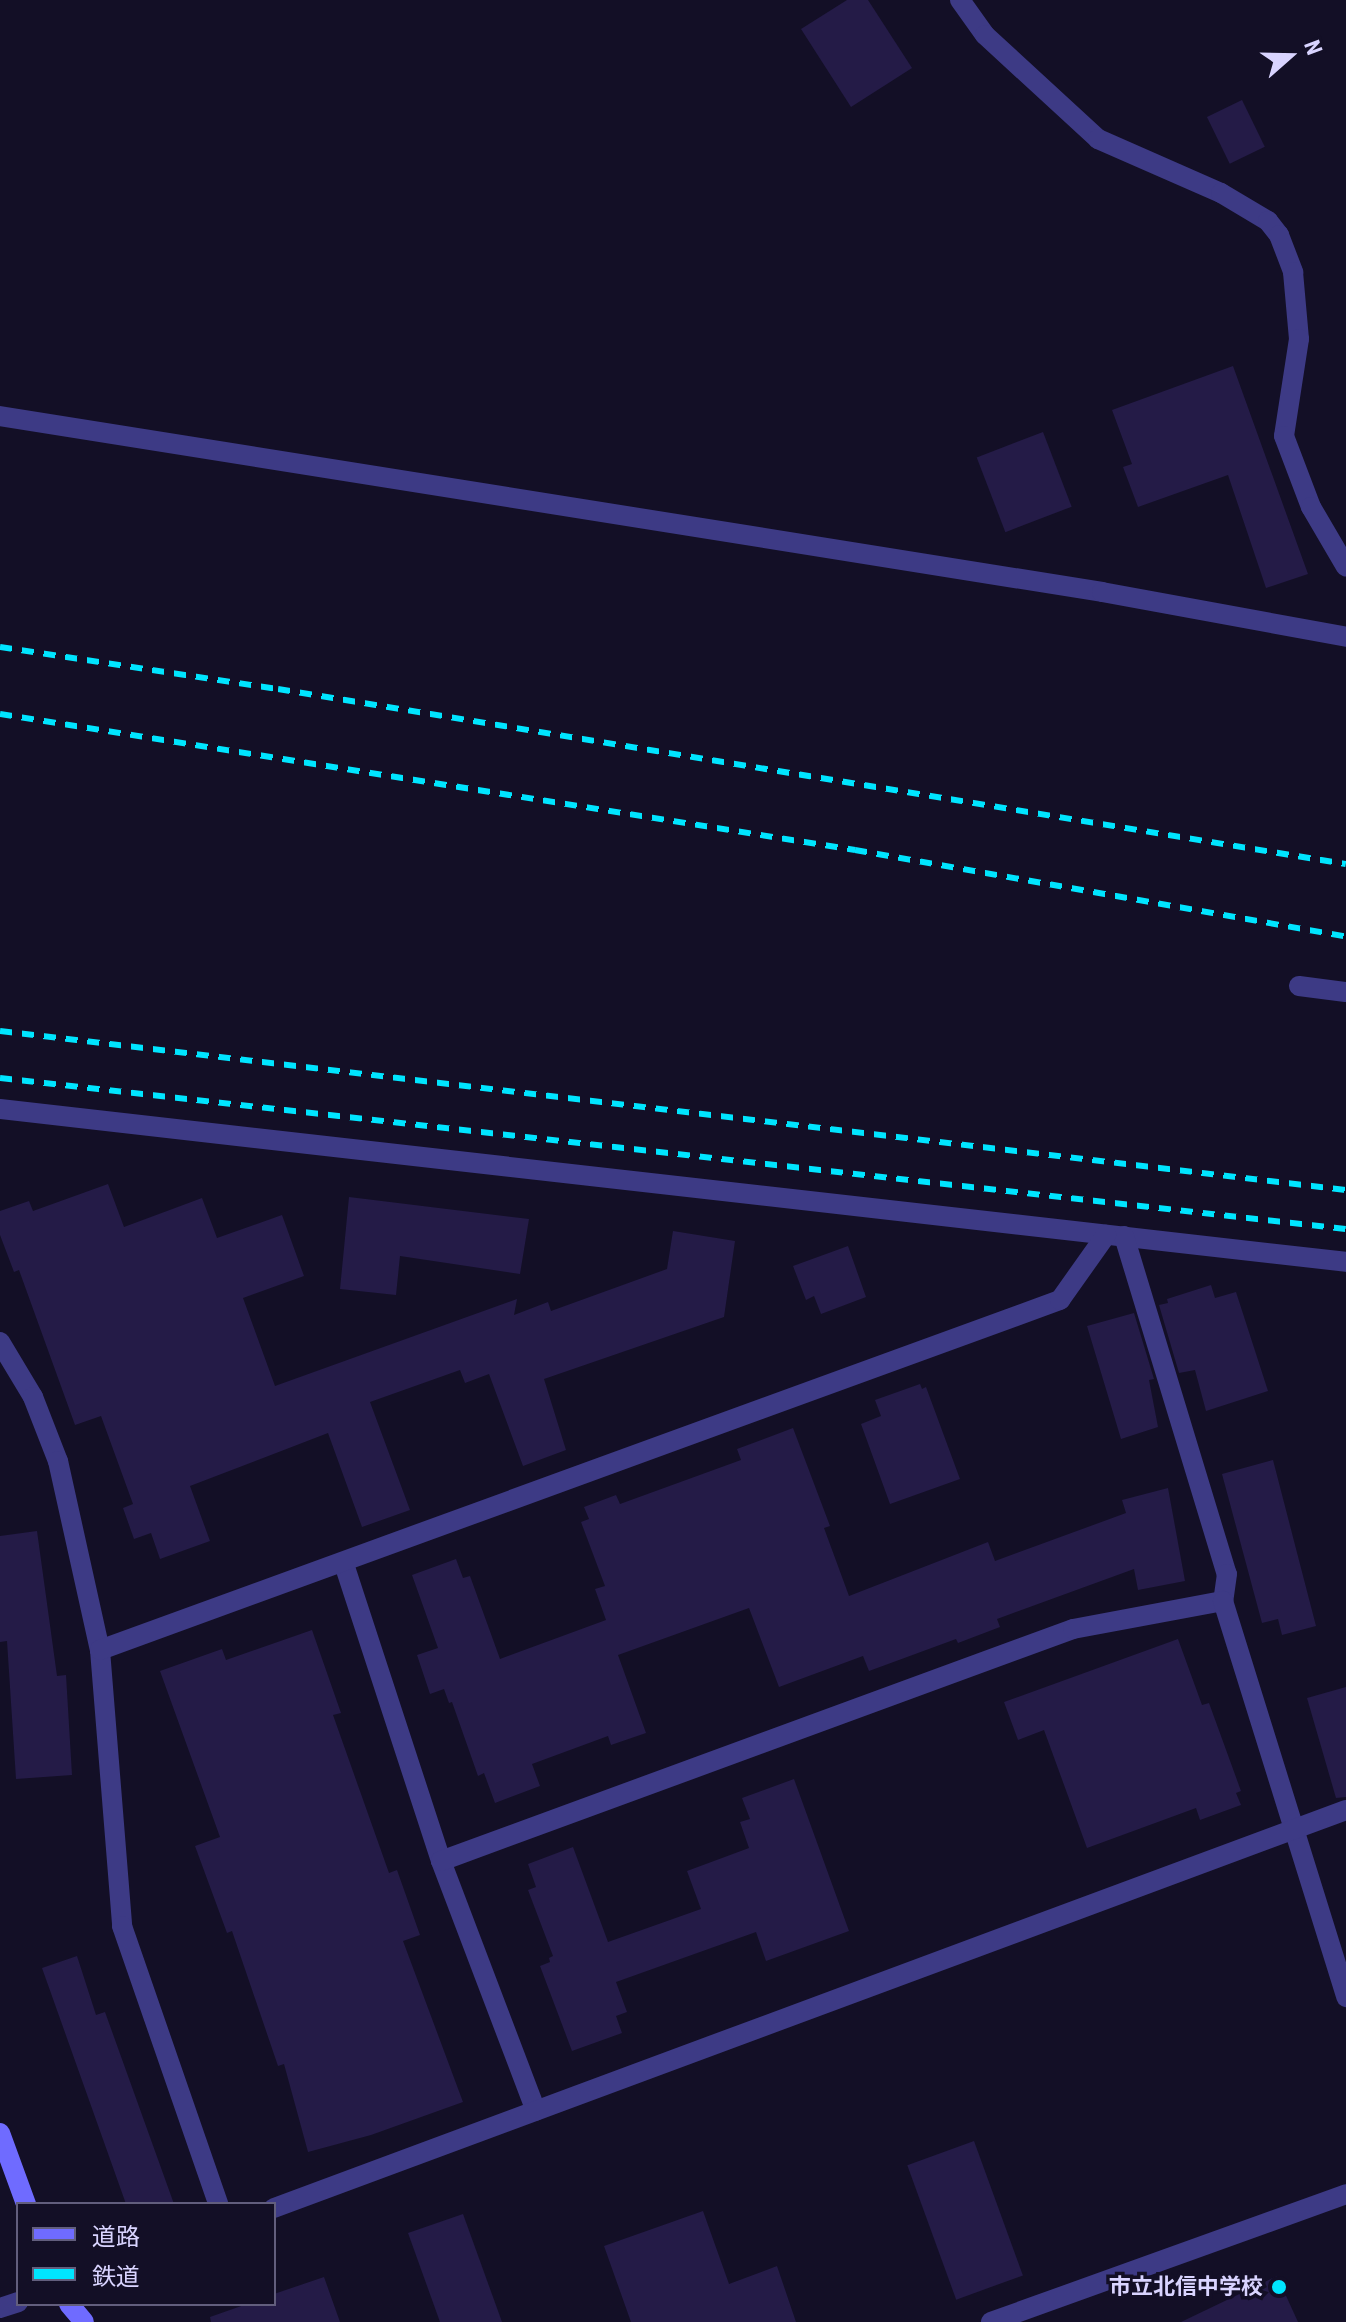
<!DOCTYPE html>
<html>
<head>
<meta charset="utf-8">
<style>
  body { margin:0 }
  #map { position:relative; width:1346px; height:2322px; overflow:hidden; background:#130f26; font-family:"Roboto Condensed","Noto Sans JP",sans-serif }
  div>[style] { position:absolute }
  .building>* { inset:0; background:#241b47; transform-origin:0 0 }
  .service>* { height:20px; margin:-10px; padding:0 10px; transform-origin:10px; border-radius:10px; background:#3d3a85 }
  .minor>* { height:20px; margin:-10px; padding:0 10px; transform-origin:10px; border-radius:10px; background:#3d3a85 }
  .tertiary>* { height:20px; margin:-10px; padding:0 10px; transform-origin:10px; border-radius:10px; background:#3d3a85 }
  .secondary>* { height:20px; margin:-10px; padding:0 10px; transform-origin:10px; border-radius:10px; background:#6f6bff }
  .rail>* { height:6px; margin-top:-3px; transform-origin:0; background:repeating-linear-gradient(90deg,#00e5ff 0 12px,transparent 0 22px) }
  .dots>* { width:22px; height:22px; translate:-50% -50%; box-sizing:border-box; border:4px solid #130f26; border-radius:50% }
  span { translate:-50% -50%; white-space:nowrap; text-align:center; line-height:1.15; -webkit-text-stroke:7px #130f26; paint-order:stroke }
  .poi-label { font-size:22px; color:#d9d4ff; font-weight:700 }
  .right { translate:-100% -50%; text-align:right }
  .legend { position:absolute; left:16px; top:2202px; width:260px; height:104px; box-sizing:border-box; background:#130f26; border:2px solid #625e7d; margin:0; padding:10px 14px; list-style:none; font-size:24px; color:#d9d4ff }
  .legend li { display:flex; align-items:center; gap:16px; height:40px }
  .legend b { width:40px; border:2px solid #625e7d }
  .north { position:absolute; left:1250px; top:16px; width:80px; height:80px; -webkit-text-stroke:6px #130f26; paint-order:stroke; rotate:70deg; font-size:22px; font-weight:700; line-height:32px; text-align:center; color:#d9d4ff }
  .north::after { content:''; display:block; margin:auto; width:28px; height:36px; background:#d9d4ff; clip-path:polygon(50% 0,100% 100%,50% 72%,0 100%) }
</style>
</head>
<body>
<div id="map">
  <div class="building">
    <i style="clip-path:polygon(847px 0,868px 0,912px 68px,851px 107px,801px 29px)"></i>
    <i style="left:1242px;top:100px;width:52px;height:39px;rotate:64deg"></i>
    <i style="clip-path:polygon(1233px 366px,1308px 574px,1266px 588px,1228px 475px,1138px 507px,1123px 467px,1132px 464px,1112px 410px)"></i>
    <i style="left:1043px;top:432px;width:80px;height:71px;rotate:69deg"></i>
    <i style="clip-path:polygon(108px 1184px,124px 1227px,202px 1198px,217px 1238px,282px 1215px,304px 1276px,243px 1298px,275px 1386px,517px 1299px,514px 1315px,548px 1302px,551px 1311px,667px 1269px,673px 1231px,735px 1241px,724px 1317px,544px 1379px,566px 1450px,523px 1466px,489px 1374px,465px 1383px,460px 1370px,370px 1402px,410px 1510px,362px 1527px,328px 1433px,190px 1486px,210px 1541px,160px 1559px,151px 1533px,134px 1539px,123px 1508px,133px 1504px,101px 1416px,75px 1425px,19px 1270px,14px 1272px,0 1235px,0 1211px,29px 1201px,33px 1211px)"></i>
    <i style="clip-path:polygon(349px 1197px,529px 1219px,520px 1274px,400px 1256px,396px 1295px,340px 1289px)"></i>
    <i style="clip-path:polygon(848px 1246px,866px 1297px,821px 1314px,814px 1296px,806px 1300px,793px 1266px)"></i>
    <i style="clip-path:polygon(1211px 1285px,1215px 1298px,1236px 1292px,1268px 1391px,1206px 1411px,1195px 1370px,1179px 1373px,1159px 1305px,1168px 1303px,1167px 1299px)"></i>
    <i style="clip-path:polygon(1134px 1313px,1154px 1379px,1149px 1380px,1158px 1427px,1121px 1439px,1087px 1326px)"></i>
    <i style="clip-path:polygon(920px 1384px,922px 1389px,926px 1387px,960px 1479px,890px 1504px,861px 1424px,881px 1416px,875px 1400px)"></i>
    <i style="clip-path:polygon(793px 1428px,830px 1526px,824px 1528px,849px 1596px,988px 1542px,995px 1561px,1126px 1513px,1122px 1500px,1168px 1488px,1185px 1581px,1138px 1590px,1134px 1569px,997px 1619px,1000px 1627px,958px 1643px,956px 1639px,869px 1671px,863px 1656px,779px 1687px,749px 1608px,618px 1655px,646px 1733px,611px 1745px,608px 1736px,532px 1764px,540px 1786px,495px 1803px,484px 1773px,478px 1776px,452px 1702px,449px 1703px,444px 1689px,430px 1694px,417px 1655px,438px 1648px,412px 1575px,456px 1559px,463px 1578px,470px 1576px,500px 1659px,606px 1620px,595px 1589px,605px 1586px,581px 1522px,589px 1519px,584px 1507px,616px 1495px,620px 1504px,741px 1460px,737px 1449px)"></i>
    <i style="clip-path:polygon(1273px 1460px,1316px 1626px,1282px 1635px,1278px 1619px,1262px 1623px,1222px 1474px)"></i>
    <i style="clip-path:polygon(37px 1531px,57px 1676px,66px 1675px,72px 1775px,16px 1779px,7px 1641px,0 1642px,0 1536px)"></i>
    <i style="clip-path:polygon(312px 1630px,341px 1713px,333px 1715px,389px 1873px,397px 1870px,420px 1935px,403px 1941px,463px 2102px,371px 2135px,308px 2152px,284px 2064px,278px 2066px,232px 1931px,227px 1933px,195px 1846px,220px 1837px,160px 1671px,222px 1649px,226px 1660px)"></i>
    <i style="clip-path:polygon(1178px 1639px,1202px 1705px,1209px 1703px,1241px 1791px,1236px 1793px,1241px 1805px,1200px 1820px,1196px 1808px,1087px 1848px,1044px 1730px,1018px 1740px,1004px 1702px)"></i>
    <i style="clip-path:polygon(1346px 1687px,1346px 1797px,1336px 1798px,1307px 1698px)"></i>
    <i style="clip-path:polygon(794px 1779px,849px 1931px,766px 1961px,756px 1932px,616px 1982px,627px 2012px,616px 2016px,622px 2033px,572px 2051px,540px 1966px,550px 1962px,549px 1958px,553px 1956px,528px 1890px,536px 1887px,528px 1864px,573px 1847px,608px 1942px,701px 1909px,687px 1871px,749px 1848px,740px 1822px,750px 1819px,742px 1798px)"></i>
    <i style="clip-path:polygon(77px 1956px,96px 2015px,105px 2012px,174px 2204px,126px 2204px,42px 1968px)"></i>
    <i style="left:974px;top:2141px;width:143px;height:71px;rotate:70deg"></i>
    <i style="clip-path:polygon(703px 2211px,729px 2284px,777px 2266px,796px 2322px,631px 2322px,604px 2246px)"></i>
    <i style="clip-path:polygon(463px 2214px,502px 2322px,440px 2322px,408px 2233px)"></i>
    <i style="clip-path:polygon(1277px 2276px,1298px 2322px,1181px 2322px)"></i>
    <i style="clip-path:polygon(324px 2277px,340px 2322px,211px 2322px,210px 2317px,247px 2304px,274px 2304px,274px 2294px)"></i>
  </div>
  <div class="service">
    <i style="left:1299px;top:986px;width:47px;rotate:7.3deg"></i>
    <i style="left:0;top:2308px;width:19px;rotate:-18deg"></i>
  </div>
  <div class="minor">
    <i style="left:960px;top:0;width:43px;rotate:54.5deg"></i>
    <i style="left:985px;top:35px;width:154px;rotate:42.6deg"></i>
    <i style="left:1098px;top:139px;width:134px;rotate:23.7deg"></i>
    <i style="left:1221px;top:193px;width:55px;rotate:30.8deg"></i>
    <i style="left:1268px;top:221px;width:18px;rotate:52deg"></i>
    <i style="left:1279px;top:235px;width:40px;rotate:69deg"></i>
    <i style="left:1293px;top:272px;width:67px;rotate:84.9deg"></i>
    <i style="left:1299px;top:339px;width:98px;rotate:98.8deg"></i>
    <i style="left:1284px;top:436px;width:76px;rotate:69.2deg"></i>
    <i style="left:1311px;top:507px;width:69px;rotate:59.7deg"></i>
    <i style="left:0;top:416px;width:1116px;rotate:9.07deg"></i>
    <i style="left:1102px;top:592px;width:248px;rotate:10.4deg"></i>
    <i style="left:0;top:1109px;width:1355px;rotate:6.48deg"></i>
    <i style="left:1124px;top:1236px;width:353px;rotate:73.1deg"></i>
    <i style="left:1227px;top:1574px;width:27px;rotate:98deg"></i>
    <i style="left:0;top:1342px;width:64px;rotate:59deg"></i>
    <i style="left:33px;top:1397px;width:69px;rotate:68.7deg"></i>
    <i style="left:58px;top:1461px;width:194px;rotate:77.5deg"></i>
    <i style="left:100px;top:1650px;width:277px;rotate:85.4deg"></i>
    <i style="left:122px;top:1926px;width:294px;rotate:70.9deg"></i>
    <i style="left:344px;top:1564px;width:312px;rotate:71.9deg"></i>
    <i style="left:441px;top:1861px;width:267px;rotate:69.2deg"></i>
    <i style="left:100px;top:1650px;width:1022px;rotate:-20.03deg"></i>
    <i style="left:1060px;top:1300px;width:80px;rotate:-54.7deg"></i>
    <i style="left:441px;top:1861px;width:673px;rotate:-20.16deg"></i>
    <i style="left:1073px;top:1629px;width:153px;rotate:-10.6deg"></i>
    <i style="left:1223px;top:1601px;width:415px;rotate:72.7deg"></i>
    <i style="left:991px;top:2322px;width:377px;rotate:-19.8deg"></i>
  </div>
  <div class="tertiary">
    <i style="left:274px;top:2208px;width:1143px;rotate:-20.37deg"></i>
  </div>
  <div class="secondary">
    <i style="left:0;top:2133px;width:76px;rotate:69.9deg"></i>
    <i style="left:69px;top:2304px;width:23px;rotate:50deg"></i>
  </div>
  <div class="rail">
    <i style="left:0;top:647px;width:281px;rotate:8.6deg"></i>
    <i style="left:278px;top:689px;width:1082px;rotate:9.31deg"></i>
    <i style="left:0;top:714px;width:866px;rotate:9.04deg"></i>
    <i style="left:855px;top:850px;width:499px;rotate:10deg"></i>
    <i style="left:0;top:1031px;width:1355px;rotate:6.74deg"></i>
    <i style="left:0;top:1078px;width:1354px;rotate:6.4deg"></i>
  </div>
  <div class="dots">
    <i style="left:1279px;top:2287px;background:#00e5ff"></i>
  </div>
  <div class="poi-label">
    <span class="right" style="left:1263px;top:2287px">市立北信中学校</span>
  </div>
  <ul class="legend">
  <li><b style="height:10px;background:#6f6bff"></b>道路</li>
  <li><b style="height:10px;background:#00e5ff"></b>鉄道</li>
  </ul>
  <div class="north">N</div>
</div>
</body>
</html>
